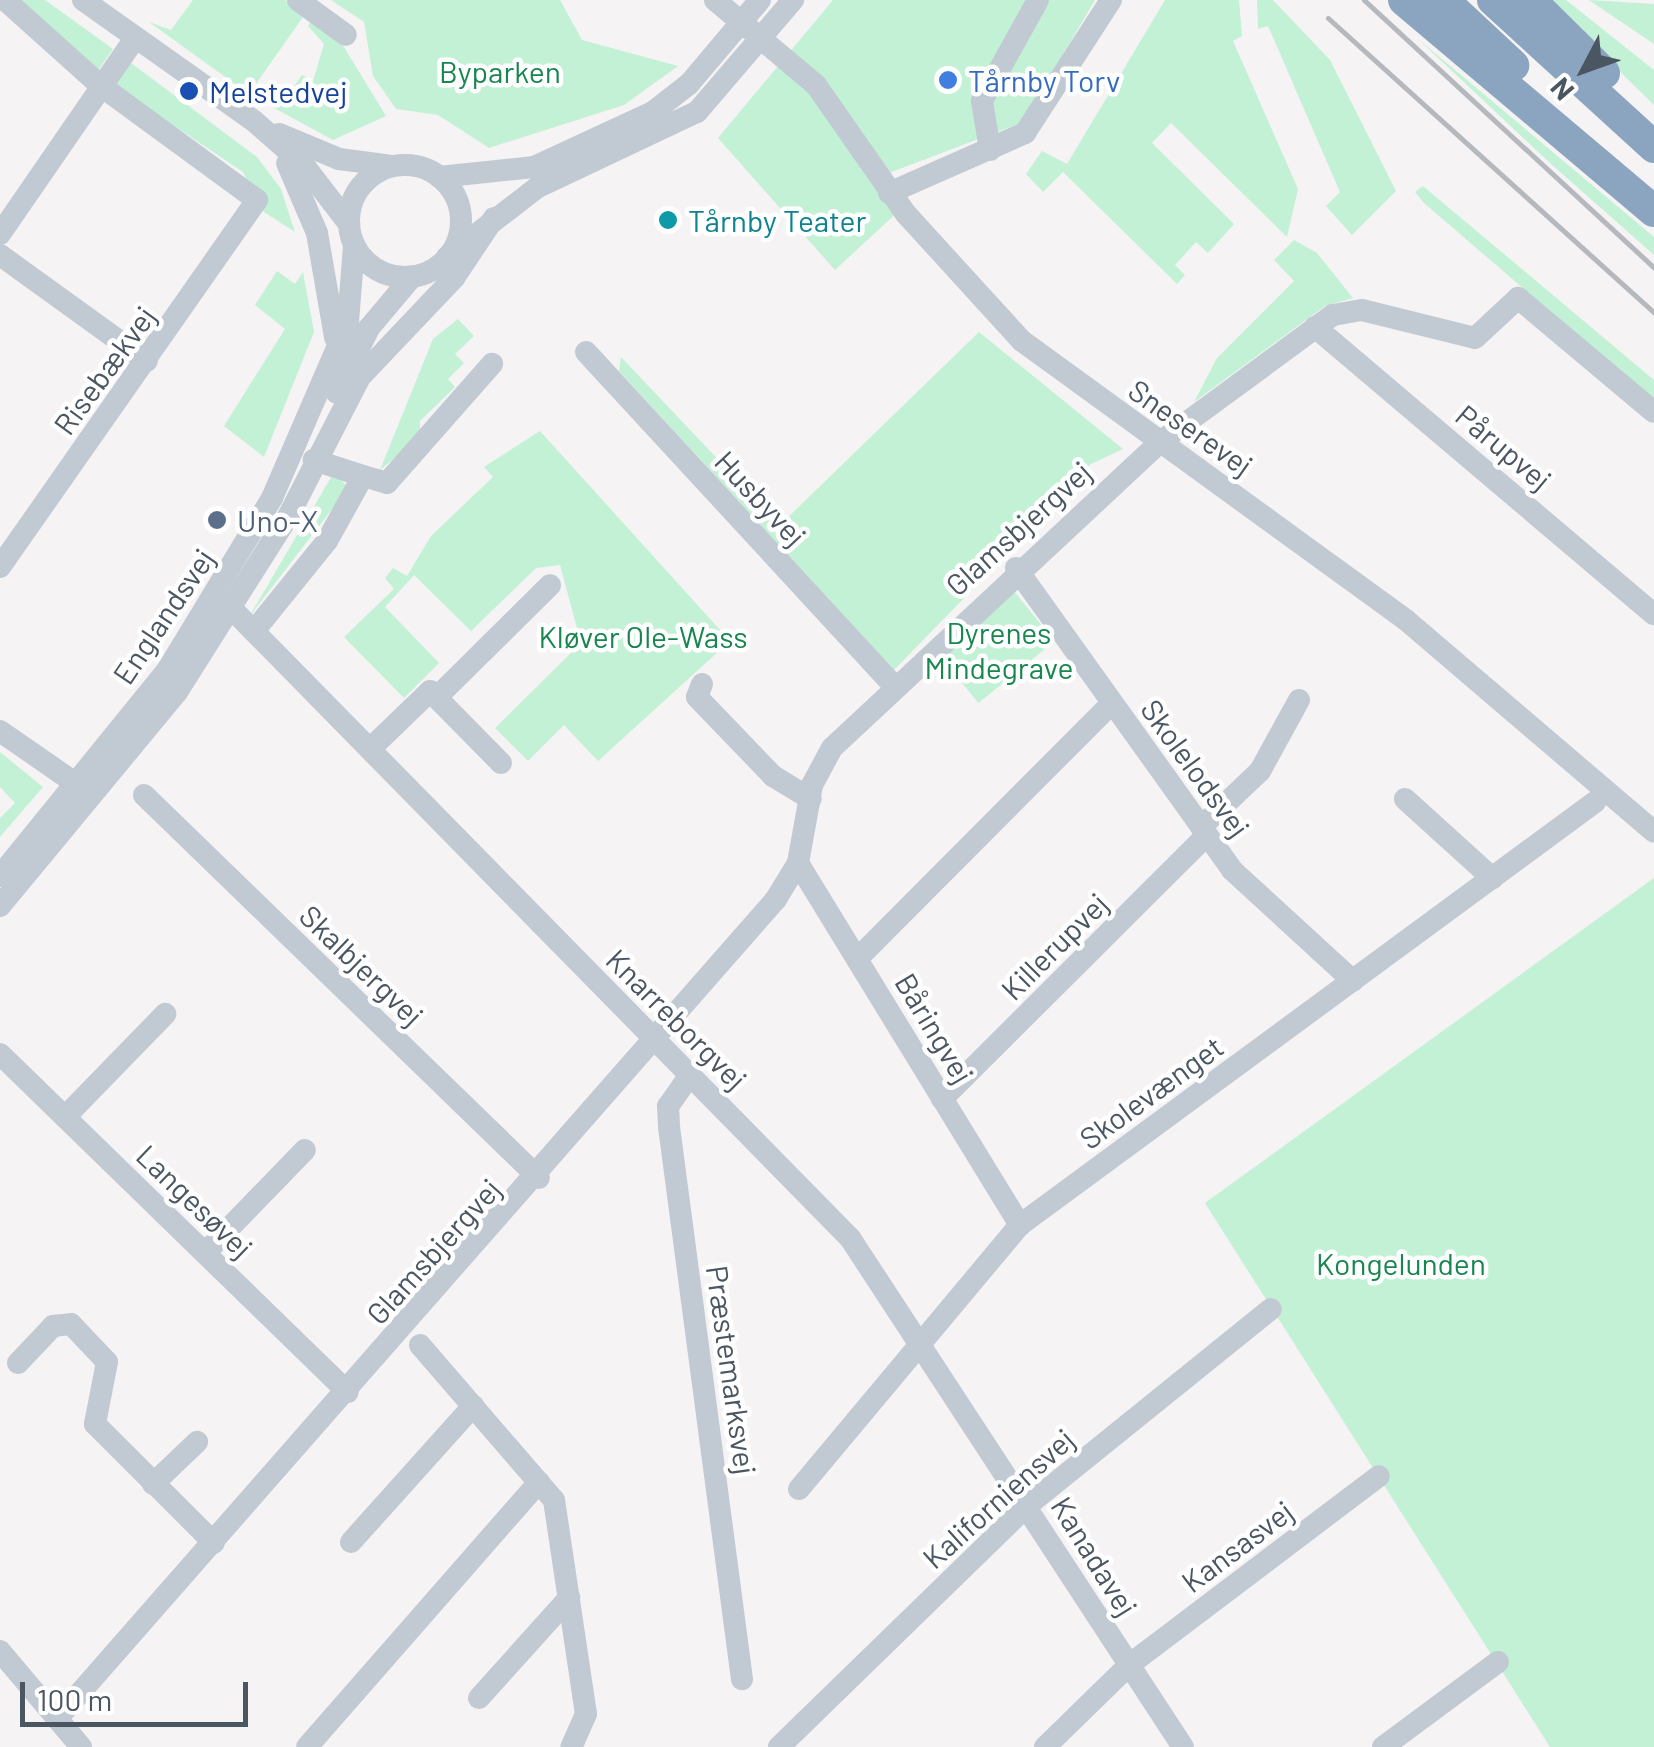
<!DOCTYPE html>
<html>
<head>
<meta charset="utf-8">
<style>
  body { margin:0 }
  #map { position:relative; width:1654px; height:1747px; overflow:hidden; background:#f5f3f3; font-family:Barlow,sans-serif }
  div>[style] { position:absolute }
  .green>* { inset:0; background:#c3f1d5; transform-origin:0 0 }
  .minor>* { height:22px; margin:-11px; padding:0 11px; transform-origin:11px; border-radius:11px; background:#c1cad2 }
  .minor>.ring { margin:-11px; padding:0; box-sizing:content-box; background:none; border:22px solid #c1cad2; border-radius:50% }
  .highway>* { height:32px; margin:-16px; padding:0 16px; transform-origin:16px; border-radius:16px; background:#8ba5c1 }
  .rail>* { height:5px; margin:-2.5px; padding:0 2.5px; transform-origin:2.5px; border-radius:2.5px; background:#b5b8bd }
  .dots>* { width:28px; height:28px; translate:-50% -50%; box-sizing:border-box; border:5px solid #fff; border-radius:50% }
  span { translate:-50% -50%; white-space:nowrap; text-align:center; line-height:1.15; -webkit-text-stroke:9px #fff; paint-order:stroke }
  .park-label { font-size:30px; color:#17864f }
  .shop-label { font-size:30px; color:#366cbe }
  .left { translate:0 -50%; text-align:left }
  .transit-label { font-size:30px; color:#164399 }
  .culture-label { font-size:30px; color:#0d838f }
  .street-label { font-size:30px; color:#4a5661 }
  .service-label { font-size:30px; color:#4e5e75 }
  .north { position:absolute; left:1534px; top:20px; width:100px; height:100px; -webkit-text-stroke:8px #fff; paint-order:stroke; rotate:229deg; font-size:28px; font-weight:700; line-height:40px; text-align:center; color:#4a5661 }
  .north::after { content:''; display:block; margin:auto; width:35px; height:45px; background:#4a5661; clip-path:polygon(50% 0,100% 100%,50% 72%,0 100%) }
  .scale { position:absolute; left:20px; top:1682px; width:228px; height:45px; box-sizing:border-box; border:5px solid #4a5661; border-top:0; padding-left:12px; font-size:30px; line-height:35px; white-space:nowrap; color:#4a5661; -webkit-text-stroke:8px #fff; paint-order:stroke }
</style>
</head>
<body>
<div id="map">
  <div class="green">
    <i style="clip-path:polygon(15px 0,45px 0,113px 49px,97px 72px)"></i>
    <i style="clip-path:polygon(193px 0,285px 0,305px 14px,249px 94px,149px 22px,171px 30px)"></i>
    <i style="clip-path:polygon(331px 0,560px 0,582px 40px,678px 66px,624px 105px,489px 148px,438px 115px,396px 109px,373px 76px,364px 22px)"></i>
    <i style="clip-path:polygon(833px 0,1095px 0,1023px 122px,889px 173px,902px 208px,835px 270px,718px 138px)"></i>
    <i style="clip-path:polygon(1165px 0,1239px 0,1242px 36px,1233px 41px,1298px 189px,1287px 237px,1171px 123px,1152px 143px,1234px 224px,1208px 253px,1196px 242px,1175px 265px,1185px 275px,1177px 284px,1063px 172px,1043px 192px,1026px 174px,1042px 151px,1067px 164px)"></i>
    <i style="clip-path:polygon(1257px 0,1273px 0,1330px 60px,1396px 191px,1352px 235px,1326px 206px,1340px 192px,1268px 26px,1258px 29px)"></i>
    <i style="clip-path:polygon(1547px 0,1566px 0,1654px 70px,1654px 105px)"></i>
    <i style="clip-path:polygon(1589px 0,1654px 4px,1654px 44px)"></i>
    <i style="clip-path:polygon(312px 20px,339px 39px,386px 116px,333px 140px,256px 98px,279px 107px,302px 75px,313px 81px,324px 44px,308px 26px)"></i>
    <i style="clip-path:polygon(1418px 39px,1654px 237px,1654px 255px,1550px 163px)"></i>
    <i style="clip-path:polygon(131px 63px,257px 157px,281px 189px,295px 232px,261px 210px,243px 172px,115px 86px)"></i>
    <i style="clip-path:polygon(1423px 186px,1654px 380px,1654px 401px,1424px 203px,1415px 192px)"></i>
    <i style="clip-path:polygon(1294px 240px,1317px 253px,1353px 298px,1325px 306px,1194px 402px,1217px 358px,1294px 281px,1274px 260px)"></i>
    <i style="clip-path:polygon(277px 271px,295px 284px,303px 272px,314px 332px,264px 457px,224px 426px,285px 329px,255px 305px)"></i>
    <i style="clip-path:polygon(458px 319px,474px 336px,455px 354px,464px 363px,448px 379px,455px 387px,420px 421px,420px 437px,380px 470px,433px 339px)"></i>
    <i style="clip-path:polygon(979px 332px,1123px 449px,1091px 464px,996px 551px,1002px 559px,894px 670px,619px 371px,621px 357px,780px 525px)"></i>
    <i style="clip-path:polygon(540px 431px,730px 641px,598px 761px,564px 725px,528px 761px,495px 728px,581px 643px,560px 565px,536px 568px,471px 631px,414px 575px,385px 607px,439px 663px,404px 698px,344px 637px,394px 589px,385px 578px,393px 568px,407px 576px,431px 536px,493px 477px,484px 467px)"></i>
    <i style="clip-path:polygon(333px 474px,349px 487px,249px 617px)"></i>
    <i style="left:1013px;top:590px;width:66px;height:98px;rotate:51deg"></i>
    <i style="clip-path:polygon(0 752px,43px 787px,0 837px,0 818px,15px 803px,0 787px)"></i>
    <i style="clip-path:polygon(1654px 878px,1654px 1747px,1550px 1747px,1205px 1203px)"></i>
  </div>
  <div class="minor">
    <i style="left:83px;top:0;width:209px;rotate:35.3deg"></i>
    <i style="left:254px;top:121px;width:65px;rotate:41.3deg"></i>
    <i style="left:303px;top:164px;width:76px;rotate:52.5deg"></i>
    <i style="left:298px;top:0;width:59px;rotate:36.1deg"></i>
    <i style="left:715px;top:0;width:132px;rotate:40.1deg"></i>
    <i style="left:816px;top:85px;width:157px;rotate:55.1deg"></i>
    <i style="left:906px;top:214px;width:172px;rotate:47.6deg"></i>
    <i style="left:1022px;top:341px;width:475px;rotate:36deg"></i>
    <i style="left:1406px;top:620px;width:326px;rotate:40.5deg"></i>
    <i style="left:279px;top:134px;width:65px;rotate:22.6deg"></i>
    <i style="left:339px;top:159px;width:53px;rotate:7.5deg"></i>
    <i style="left:990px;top:150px;width:50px;rotate:-99.3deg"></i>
    <i style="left:982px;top:101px;width:115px;rotate:-61deg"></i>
    <i style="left:287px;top:163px;width:76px;rotate:66.8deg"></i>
    <i style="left:317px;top:233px;width:106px;rotate:80.2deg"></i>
    <i class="ring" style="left:349px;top:165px;width:90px;height:90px"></i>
    <i style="left:439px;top:177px;width:96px;rotate:-6deg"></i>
    <i style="left:534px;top:167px;width:131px;rotate:-24.8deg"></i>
    <i style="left:653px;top:112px;width:46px;rotate:-37.9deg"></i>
    <i style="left:689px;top:84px;width:110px;rotate:-49.8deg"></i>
    <i style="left:889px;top:193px;width:149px;rotate:-23.8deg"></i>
    <i style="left:1025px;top:133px;width:158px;rotate:-57.1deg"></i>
    <i style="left:0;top:234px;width:238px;rotate:-55.4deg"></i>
    <i style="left:0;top:255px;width:181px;rotate:35.8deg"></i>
    <i style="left:447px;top:257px;width:115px;rotate:-37.6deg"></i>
    <i style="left:538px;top:187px;width:176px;rotate:-25.3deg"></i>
    <i style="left:697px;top:112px;width:148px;rotate:-49.4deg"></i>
    <i style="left:1315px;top:327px;width:444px;rotate:40.3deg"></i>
    <i style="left:586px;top:352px;width:453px;rotate:47.3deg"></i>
    <i style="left:337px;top:393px;width:72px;rotate:-63.8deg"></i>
    <i style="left:369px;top:328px;width:67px;rotate:-49.9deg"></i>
    <i style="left:363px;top:476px;width:25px;rotate:16deg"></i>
    <i style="left:387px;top:483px;width:159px;rotate:-48.6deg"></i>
    <i style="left:0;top:567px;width:448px;rotate:-55deg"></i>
    <i style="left:257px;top:200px;width:193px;rotate:-143.8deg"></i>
    <i style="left:101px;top:86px;width:129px;rotate:-138.1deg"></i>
    <i style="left:1016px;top:568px;width:371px;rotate:54.4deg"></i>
    <i style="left:1232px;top:870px;width:164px;rotate:42.5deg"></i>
    <i style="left:232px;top:609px;width:882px;rotate:45.51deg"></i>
    <i style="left:850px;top:1238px;width:608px;rotate:56.81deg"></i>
    <i style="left:254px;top:631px;width:116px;rotate:-51deg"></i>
    <i style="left:327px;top:541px;width:74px;rotate:-61deg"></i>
    <i style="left:363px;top:476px;width:52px;rotate:-161.9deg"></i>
    <i style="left:702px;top:684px;width:14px;rotate:111deg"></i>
    <i style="left:697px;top:697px;width:110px;rotate:46.1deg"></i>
    <i style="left:773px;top:776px;width:44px;rotate:31.2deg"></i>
    <i style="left:437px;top:697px;width:159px;rotate:-44.7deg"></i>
    <i style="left:0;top:731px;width:95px;rotate:34.7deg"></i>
    <i style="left:370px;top:749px;width:83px;rotate:-44deg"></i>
    <i style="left:430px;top:691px;width:101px;rotate:45.4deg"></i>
    <i style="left:144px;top:795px;width:550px;rotate:44.12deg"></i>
    <i style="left:1405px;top:799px;width:118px;rotate:42.2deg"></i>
    <i style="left:1201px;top:827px;width:81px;rotate:-43.5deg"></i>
    <i style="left:1260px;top:771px;width:81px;rotate:-61.2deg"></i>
    <i style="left:798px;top:863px;width:425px;rotate:58.5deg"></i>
    <i style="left:0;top:876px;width:267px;rotate:-50.9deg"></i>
    <i style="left:168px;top:669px;width:200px;rotate:-58.7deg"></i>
    <i style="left:272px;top:498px;width:192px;rotate:-66.6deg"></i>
    <i style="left:348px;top:322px;width:77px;rotate:-85.5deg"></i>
    <i style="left:0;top:906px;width:278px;rotate:-50.4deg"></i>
    <i style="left:177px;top:692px;width:212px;rotate:-57.7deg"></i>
    <i style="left:290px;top:513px;width:153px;rotate:-62.8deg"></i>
    <i style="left:360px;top:377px;width:137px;rotate:-46.5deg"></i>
    <i style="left:454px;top:278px;width:72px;rotate:-56.3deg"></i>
    <i style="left:857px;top:959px;width:361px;rotate:-45.1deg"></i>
    <i style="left:0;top:1054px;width:485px;rotate:44.2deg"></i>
    <i style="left:690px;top:1075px;width:38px;rotate:125deg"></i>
    <i style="left:668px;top:1106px;width:21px;rotate:87deg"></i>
    <i style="left:669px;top:1127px;width:557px;rotate:82.47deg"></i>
    <i style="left:942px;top:1099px;width:374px;rotate:-44.9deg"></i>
    <i style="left:65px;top:1117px;width:144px;rotate:-45.8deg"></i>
    <i style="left:206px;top:1252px;width:142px;rotate:-45.9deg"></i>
    <i style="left:420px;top:1345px;width:205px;rotate:49.2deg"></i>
    <i style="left:554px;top:1500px;width:216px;rotate:81.5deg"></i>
    <i style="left:586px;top:1714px;width:36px;rotate:114deg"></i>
    <i style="left:18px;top:1363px;width:51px;rotate:-46.6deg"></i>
    <i style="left:53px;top:1326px;width:18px;rotate:-6deg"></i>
    <i style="left:71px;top:1324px;width:52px;rotate:46.5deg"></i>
    <i style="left:107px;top:1362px;width:63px;rotate:101deg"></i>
    <i style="left:95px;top:1424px;width:168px;rotate:45deg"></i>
    <i style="left:153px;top:1484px;width:61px;rotate:-43.7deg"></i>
    <i style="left:799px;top:1489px;width:344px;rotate:-50.1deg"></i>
    <i style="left:1020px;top:1225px;width:714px;rotate:-36.34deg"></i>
    <i style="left:351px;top:1542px;width:183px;rotate:-48.1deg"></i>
    <i style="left:0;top:1651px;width:126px;rotate:49.8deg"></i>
    <i style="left:479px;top:1698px;width:135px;rotate:-48deg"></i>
    <i style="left:57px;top:1719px;width:1091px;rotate:-48.75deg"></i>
    <i style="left:776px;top:899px;width:42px;rotate:-58.6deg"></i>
    <i style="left:798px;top:863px;width:79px;rotate:-79.8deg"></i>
    <i style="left:812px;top:785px;width:42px;rotate:-61.6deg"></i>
    <i style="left:832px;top:748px;width:449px;rotate:-43deg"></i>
    <i style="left:1160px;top:442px;width:215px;rotate:-36.3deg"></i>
    <i style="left:1333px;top:315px;width:29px;rotate:-10deg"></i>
    <i style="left:1362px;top:310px;width:116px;rotate:13.9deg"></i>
    <i style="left:1475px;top:338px;width:59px;rotate:-42.9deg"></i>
    <i style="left:1518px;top:298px;width:177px;rotate:40deg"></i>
    <i style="left:307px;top:1747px;width:352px;rotate:-48.8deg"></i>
    <i style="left:779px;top:1747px;width:347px;rotate:-44.2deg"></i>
    <i style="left:1028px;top:1505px;width:312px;rotate:-38.9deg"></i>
    <i style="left:1045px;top:1747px;width:117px;rotate:-44.3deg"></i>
    <i style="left:1129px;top:1665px;width:313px;rotate:-37.1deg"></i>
    <i style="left:1383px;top:1747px;width:143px;rotate:-36.5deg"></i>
  </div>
  <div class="highway">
    <i style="left:1404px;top:0;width:327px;rotate:40.2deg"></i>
    <i style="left:1443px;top:0;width:96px;rotate:42.9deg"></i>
    <i style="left:1493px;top:0;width:218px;rotate:42.4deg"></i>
    <i style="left:1530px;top:0;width:104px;rotate:44.6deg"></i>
  </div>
  <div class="rail">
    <i style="left:1364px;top:0;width:395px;rotate:42.7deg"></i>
    <i style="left:1328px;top:18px;width:440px;rotate:42.1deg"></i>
  </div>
  <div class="dots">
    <i style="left:948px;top:80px;background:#3f7fe0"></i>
    <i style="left:189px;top:91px;background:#1a4fb4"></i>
    <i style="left:668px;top:220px;background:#0f9aa8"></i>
    <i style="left:217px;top:520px;background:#5c6f8a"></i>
  </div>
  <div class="park-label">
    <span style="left:500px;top:71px">Byparken</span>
    <span style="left:999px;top:649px">Dyrenes<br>Mindegrave</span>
    <span style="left:643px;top:636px">Kløver Ole-Wass</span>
    <span style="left:1401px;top:1263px">Kongelunden</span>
  </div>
  <div class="shop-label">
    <span class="left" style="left:968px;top:80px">Tårnby Torv</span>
  </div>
  <div class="transit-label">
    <span class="left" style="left:209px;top:91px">Melstedvej</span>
  </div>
  <div class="culture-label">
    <span class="left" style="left:688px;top:220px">Tårnby Teater</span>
  </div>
  <div class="street-label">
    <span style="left:104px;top:370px;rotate:-54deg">Risebækvej</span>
    <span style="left:1191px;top:427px;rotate:35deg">Sneserevej</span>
    <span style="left:1504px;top:447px;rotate:40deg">Pårupvej</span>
    <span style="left:761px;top:498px;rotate:47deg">Husbyvej</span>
    <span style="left:1018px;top:528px;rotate:-42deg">Glamsbjergvej</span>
    <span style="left:163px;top:616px;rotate:-56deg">Englandsvej</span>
    <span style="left:1196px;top:768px;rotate:54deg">Skolelodsvej</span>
    <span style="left:1054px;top:946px;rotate:-45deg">Killerupvej</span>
    <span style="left:362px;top:965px;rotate:44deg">Skalbjergvej</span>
    <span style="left:677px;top:1019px;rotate:45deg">Knarreborgvej</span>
    <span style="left:935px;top:1028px;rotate:59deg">Båringvej</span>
    <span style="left:1151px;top:1092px;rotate:-36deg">Skolevænget</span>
    <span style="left:195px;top:1201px;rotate:44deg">Langesøvej</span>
    <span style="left:433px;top:1251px;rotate:-48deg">Glamsbjergvej</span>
    <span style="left:732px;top:1370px;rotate:82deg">Præstemarksvej</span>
    <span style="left:998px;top:1498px;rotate:-42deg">Kaliforniensvej</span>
    <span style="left:1237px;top:1546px;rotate:-37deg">Kansasvej</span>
    <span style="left:1095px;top:1556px;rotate:58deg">Kanadavej</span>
  </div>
  <div class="service-label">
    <span class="left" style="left:237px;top:520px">Uno-X</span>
  </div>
  <div class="north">N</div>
  <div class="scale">100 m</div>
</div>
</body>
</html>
